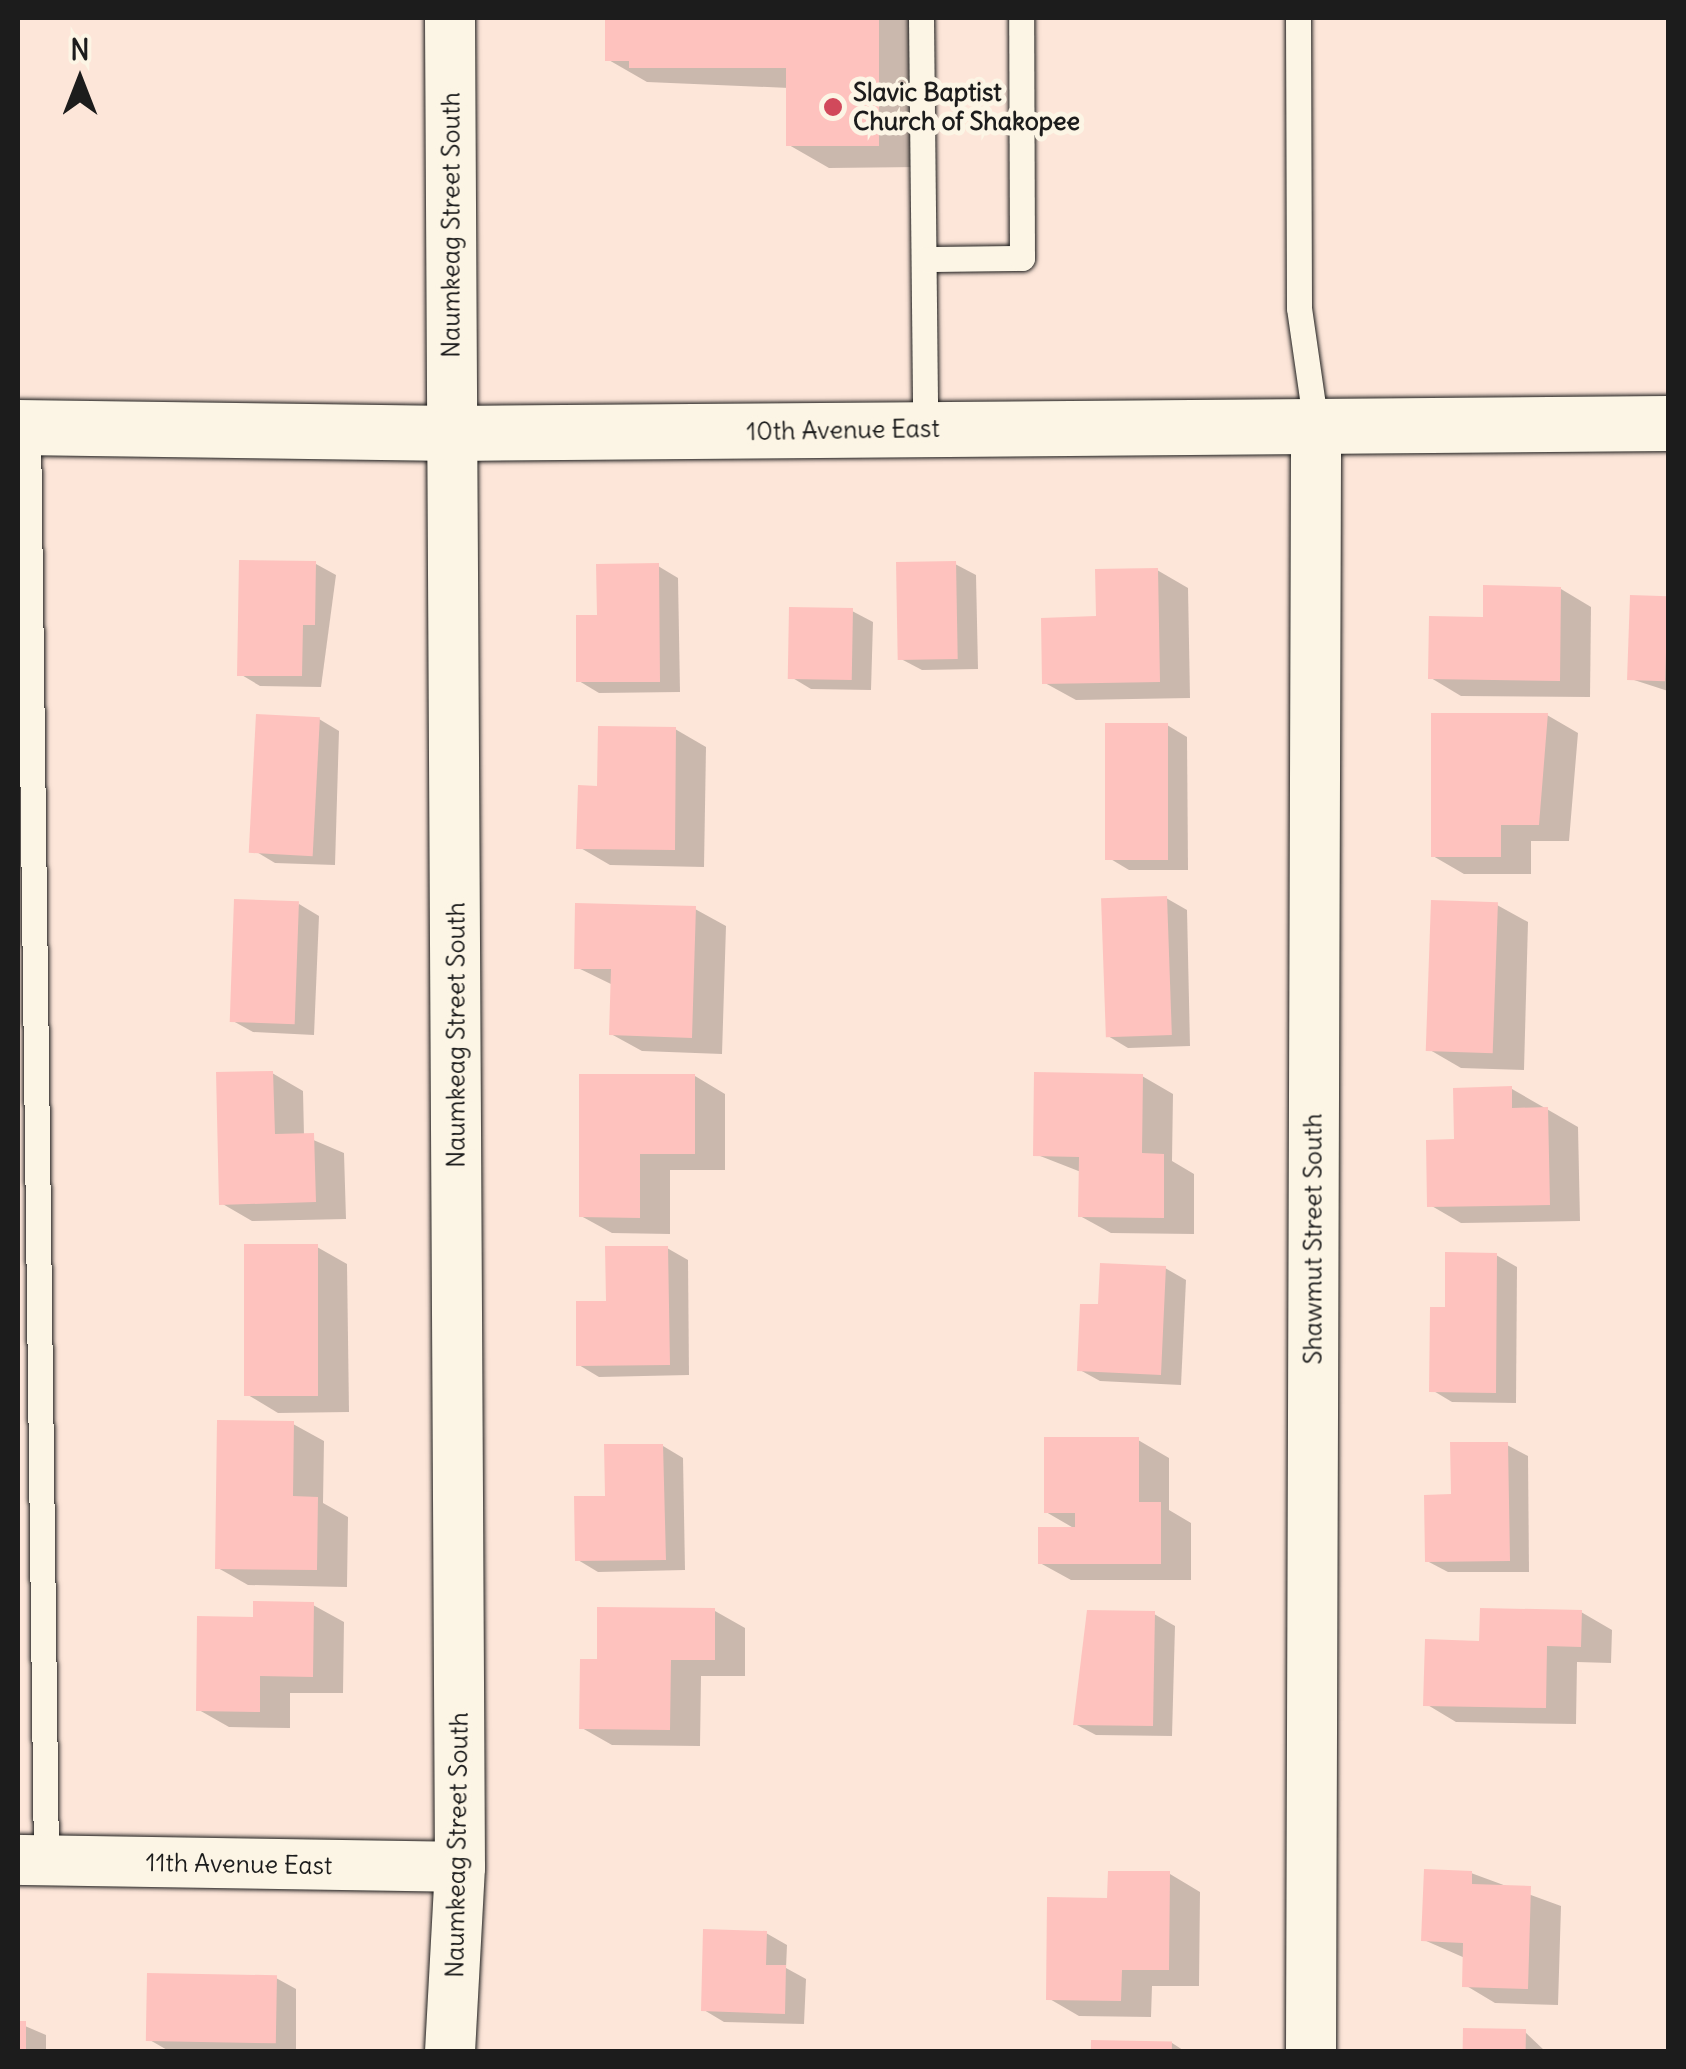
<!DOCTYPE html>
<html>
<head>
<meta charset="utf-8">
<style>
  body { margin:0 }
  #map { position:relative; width:1686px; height:2069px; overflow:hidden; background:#fde6d9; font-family:Delius,sans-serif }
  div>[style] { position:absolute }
  .shadow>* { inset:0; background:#0003 }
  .building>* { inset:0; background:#fec2be; transform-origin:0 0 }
  .roads { filter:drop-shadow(0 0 2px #1c1c1c) drop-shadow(0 0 2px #1c1c1c) }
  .service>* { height:25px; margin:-12.5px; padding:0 12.5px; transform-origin:12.5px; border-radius:12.5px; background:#fcf5e5 }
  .minor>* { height:50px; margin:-25px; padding:0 25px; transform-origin:25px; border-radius:25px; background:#fcf5e5 }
  .secondary>* { height:55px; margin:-27.5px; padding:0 27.5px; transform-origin:27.5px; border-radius:27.5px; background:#fcf5e5 }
  .dots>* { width:28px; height:28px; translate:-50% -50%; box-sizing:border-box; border:5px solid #fcf5e5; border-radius:50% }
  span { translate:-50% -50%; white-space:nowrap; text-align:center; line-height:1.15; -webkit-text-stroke:10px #fcf5e5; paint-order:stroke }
  .poi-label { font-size:25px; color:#1c1c1c; font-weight:700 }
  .left { translate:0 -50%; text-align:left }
  .street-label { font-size:25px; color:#1c1c1c }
  .frame { position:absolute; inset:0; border:20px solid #1c1c1c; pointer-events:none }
  .north { position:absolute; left:30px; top:30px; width:100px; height:100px; -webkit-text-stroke:8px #fcf5e5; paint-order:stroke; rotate:0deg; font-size:28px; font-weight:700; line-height:40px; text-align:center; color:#1c1c1c }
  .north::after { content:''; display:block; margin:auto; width:35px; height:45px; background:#1c1c1c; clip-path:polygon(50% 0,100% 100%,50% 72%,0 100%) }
</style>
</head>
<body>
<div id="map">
  <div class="shadow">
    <i style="clip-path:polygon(607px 18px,918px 18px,919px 167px,829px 168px,789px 145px,789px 88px,647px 82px,607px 59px)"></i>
    <i style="clip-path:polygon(316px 564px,336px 575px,321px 687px,260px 686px,240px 674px)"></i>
    <i style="clip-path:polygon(955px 564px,976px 575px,978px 669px,922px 670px,901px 659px)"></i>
    <i style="clip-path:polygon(658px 566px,678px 578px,680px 692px,599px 693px,579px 681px)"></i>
    <i style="clip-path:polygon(1157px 570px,1188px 588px,1190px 698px,1076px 700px,1045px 683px,1098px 618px)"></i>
    <i style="clip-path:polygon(1561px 589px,1591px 607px,1590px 697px,1461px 696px,1431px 678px,1485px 619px)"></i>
    <i style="clip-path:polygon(1633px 598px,1668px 598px,1668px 691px,1631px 679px)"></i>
    <i style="clip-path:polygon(852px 611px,873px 622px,871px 690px,811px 689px,791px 677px)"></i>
    <i style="clip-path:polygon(1547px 715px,1578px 733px,1569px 841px,1531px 841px,1531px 874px,1464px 874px,1433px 856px)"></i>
    <i style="clip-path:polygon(319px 719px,339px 731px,335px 865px,275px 863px,255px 851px)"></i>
    <i style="clip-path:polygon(1167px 725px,1187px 737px,1188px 870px,1129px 870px,1109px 858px)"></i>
    <i style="clip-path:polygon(675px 729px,706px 747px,704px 867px,610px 865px,579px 847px)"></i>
    <i style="clip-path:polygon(1166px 898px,1187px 910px,1190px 1046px,1128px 1048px,1108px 1036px)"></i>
    <i style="clip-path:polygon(299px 904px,319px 916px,314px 1035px,253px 1032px,233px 1021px)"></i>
    <i style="clip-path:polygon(1497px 905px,1528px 922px,1524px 1070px,1461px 1068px,1430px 1050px)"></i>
    <i style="clip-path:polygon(695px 909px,726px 926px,722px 1054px,642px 1051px,611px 1034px,613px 985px,576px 967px)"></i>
    <i style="clip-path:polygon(272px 1073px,303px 1091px,304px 1136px,344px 1153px,346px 1219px,252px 1221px,221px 1203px)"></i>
    <i style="clip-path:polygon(695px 1076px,725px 1094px,725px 1170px,670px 1170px,670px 1234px,612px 1233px,581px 1216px)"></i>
    <i style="clip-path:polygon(1142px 1076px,1173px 1094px,1172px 1161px,1194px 1174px,1194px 1234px,1111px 1233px,1080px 1216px,1081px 1172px,1035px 1154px)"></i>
    <i style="clip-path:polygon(1512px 1089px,1578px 1127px,1580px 1221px,1461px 1223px,1430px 1205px,1457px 1141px)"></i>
    <i style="clip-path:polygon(317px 1247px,347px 1264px,349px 1412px,278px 1413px,248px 1395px)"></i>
    <i style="clip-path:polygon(667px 1248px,688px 1260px,689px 1375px,599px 1377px,579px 1365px,608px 1304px)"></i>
    <i style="clip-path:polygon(1496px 1255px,1517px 1267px,1516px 1403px,1452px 1402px,1432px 1390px,1447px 1309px)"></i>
    <i style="clip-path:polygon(1165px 1268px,1186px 1280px,1181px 1385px,1100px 1381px,1080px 1370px)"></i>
    <i style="clip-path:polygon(293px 1424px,324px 1441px,323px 1503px,348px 1517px,347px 1587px,248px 1585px,218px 1568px)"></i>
    <i style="clip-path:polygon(1138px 1440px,1169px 1458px,1169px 1510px,1191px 1523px,1191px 1580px,1071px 1580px,1040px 1563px,1077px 1530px,1046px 1512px)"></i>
    <i style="clip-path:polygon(1507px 1445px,1528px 1456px,1529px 1572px,1448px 1572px,1427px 1561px,1453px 1496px)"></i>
    <i style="clip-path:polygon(663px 1446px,683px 1458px,685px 1570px,598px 1572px,578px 1560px,608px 1499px)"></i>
    <i style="clip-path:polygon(313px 1605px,344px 1622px,343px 1693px,290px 1693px,290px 1728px,229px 1727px,199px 1710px,256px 1619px)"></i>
    <i style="clip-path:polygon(715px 1611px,745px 1628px,745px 1676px,701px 1676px,700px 1746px,612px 1745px,582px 1728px,599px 1662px)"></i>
    <i style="clip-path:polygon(1581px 1612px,1612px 1630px,1611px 1663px,1577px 1662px,1576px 1724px,1456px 1722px,1426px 1704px,1482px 1643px)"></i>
    <i style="clip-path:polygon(1154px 1614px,1175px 1626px,1172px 1736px,1096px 1735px,1075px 1724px)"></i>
    <i style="clip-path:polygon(1471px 1873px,1561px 1906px,1558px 2005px,1495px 2003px,1465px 1985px,1465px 1958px,1424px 1940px)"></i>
    <i style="clip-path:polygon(1170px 1874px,1200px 1892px,1199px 1986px,1152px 1986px,1151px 2017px,1079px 2016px,1048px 1998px,1110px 1900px)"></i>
    <i style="clip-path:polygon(766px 1933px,787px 1945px,786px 1968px,806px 1979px,804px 2024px,724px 2022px,704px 2010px)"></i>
    <i style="clip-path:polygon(276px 1978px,296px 1989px,296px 2052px,169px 2051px,148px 2039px)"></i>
    <i style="clip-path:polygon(18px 2023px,46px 2035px,46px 2052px,18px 2052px)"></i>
    <i style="clip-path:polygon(1525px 2032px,1546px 2052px,1465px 2052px)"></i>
    <i style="clip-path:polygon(1172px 2043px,1186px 2052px,1093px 2052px)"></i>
  </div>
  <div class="building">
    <i style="clip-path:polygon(605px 18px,879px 18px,879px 146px,786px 146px,786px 68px,629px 68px,629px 61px,605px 61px)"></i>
    <i style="clip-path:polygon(239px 560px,316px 561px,315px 625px,303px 625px,302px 676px,237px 676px)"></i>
    <i style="left:956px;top:561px;width:98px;height:60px;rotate:89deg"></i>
    <i style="clip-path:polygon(659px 563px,660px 682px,576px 682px,576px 615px,597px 615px,596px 564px)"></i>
    <i style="clip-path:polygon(1158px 568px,1160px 682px,1042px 684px,1041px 618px,1096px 616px,1095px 569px)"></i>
    <i style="clip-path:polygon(1483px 585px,1561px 587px,1560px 681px,1428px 679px,1429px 616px,1483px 617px)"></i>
    <i style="left:1630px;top:595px;width:38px;height:85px;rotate:2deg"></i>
    <i style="left:789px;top:607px;width:64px;height:72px;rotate:1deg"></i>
    <i style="clip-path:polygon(1431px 713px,1548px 713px,1539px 825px,1501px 825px,1501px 857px,1431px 857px)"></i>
    <i style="left:256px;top:714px;width:64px;height:139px;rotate:3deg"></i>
    <i style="left:1105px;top:723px;width:63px;height:137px"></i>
    <i style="clip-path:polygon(598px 726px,676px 727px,675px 850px,576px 849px,578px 785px,597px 786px)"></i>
    <i style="left:1167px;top:896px;width:139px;height:66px;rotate:88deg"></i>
    <i style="left:234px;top:899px;width:65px;height:123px;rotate:2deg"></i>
    <i style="left:1431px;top:900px;width:67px;height:151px;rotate:2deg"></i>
    <i style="clip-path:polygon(575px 903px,696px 906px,692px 1038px,609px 1035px,611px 969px,574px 969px)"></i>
    <i style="clip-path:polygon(273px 1071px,275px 1134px,314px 1133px,316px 1202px,219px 1205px,216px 1072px)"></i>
    <i style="clip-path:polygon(1034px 1072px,1143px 1074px,1142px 1153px,1164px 1154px,1164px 1218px,1078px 1217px,1079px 1157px,1033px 1156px)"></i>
    <i style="clip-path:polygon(579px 1074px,695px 1074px,695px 1154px,640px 1154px,640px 1218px,579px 1217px)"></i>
    <i style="clip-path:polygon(1512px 1086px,1512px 1108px,1548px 1107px,1550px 1205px,1427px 1207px,1426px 1140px,1454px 1139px,1453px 1088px)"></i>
    <i style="left:244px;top:1244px;width:74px;height:152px"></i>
    <i style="clip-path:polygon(605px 1246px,668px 1246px,670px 1365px,576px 1366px,576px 1301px,606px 1301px)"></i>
    <i style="clip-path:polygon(1445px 1252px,1497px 1253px,1496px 1393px,1429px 1392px,1430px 1307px,1445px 1307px)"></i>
    <i style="clip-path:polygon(1100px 1263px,1166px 1266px,1161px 1375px,1077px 1371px,1080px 1304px,1098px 1304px)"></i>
    <i style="clip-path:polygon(217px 1420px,294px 1421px,293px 1496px,318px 1497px,317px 1570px,215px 1569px)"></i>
    <i style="clip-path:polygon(1044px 1437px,1139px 1437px,1139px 1502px,1161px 1502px,1161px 1564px,1038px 1564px,1038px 1527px,1075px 1527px,1075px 1513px,1044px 1513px)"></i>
    <i style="clip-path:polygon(1450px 1442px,1508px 1442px,1510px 1561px,1425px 1562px,1424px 1495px,1451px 1494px)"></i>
    <i style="clip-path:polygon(604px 1444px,663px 1444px,666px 1560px,575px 1561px,574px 1496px,605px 1496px)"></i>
    <i style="clip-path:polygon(253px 1601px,314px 1602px,313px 1677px,260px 1676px,260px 1712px,196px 1711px,197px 1616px,253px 1617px)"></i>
    <i style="clip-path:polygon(597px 1607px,715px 1608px,715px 1660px,671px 1660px,670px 1730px,579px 1729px,580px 1659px,597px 1659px)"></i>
    <i style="clip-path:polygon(1480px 1608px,1582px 1610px,1581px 1647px,1547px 1646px,1546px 1708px,1423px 1706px,1425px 1639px,1479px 1641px)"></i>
    <i style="clip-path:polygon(1087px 1610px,1155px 1611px,1153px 1726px,1073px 1725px)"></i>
    <i style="clip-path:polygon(1424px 1869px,1472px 1871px,1472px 1884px,1531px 1886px,1528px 1989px,1462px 1987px,1463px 1943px,1421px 1941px)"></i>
    <i style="clip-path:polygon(1108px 1871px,1170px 1871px,1169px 1970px,1122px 1970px,1121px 2001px,1046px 2000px,1047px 1897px,1107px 1898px)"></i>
    <i style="clip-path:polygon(703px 1929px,767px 1931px,766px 1965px,786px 1965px,785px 2014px,701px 2011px)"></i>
    <i style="left:147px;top:1973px;width:130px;height:68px;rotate:1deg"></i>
    <i style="left:18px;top:2021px;width:8px;height:31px"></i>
    <i style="left:1463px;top:2028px;width:63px;height:24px;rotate:1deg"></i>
    <i style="left:1091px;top:2040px;width:81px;height:12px;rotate:1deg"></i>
  </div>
  <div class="roads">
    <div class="service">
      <i style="left:921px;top:18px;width:411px;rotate:89.4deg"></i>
      <i style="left:1298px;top:18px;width:290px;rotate:89.8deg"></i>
      <i style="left:1299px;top:308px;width:119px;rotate:81.8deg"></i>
      <i style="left:926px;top:259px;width:96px;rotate:-0.6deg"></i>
      <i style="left:1022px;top:258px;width:240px;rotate:-90.2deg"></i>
      <i style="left:28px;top:427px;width:1434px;rotate:89.28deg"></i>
    </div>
    <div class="minor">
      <i style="left:18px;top:1860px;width:442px;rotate:0.9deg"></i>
      <i style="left:450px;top:2052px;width:185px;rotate:-86.9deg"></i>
      <i style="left:460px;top:1867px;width:1849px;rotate:-90.31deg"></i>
      <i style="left:1311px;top:2052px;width:1626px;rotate:-89.82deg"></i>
    </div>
    <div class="secondary">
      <i style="left:18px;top:427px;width:435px;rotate:0.8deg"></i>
      <i style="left:453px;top:433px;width:1215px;rotate:-0.47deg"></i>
    </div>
  </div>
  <div class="dots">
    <i style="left:833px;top:107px;background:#d1495b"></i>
  </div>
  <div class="poi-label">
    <span class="left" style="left:853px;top:107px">Slavic Baptist<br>Church of Shakopee</span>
  </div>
  <div class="street-label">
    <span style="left:451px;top:225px;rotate:-90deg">Naumkeag Street South</span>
    <span style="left:843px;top:430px;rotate:-1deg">10th Avenue East</span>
    <span style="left:456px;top:1035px;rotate:-90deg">Naumkeag Street South</span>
    <span style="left:1313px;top:1239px;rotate:-90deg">Shawmut Street South</span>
    <span style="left:457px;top:1845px;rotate:-89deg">Naumkeag Street South</span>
    <span style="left:239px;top:1864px;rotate:1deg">11th Avenue East</span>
  </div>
  <div class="frame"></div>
  <div class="north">N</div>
</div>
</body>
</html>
